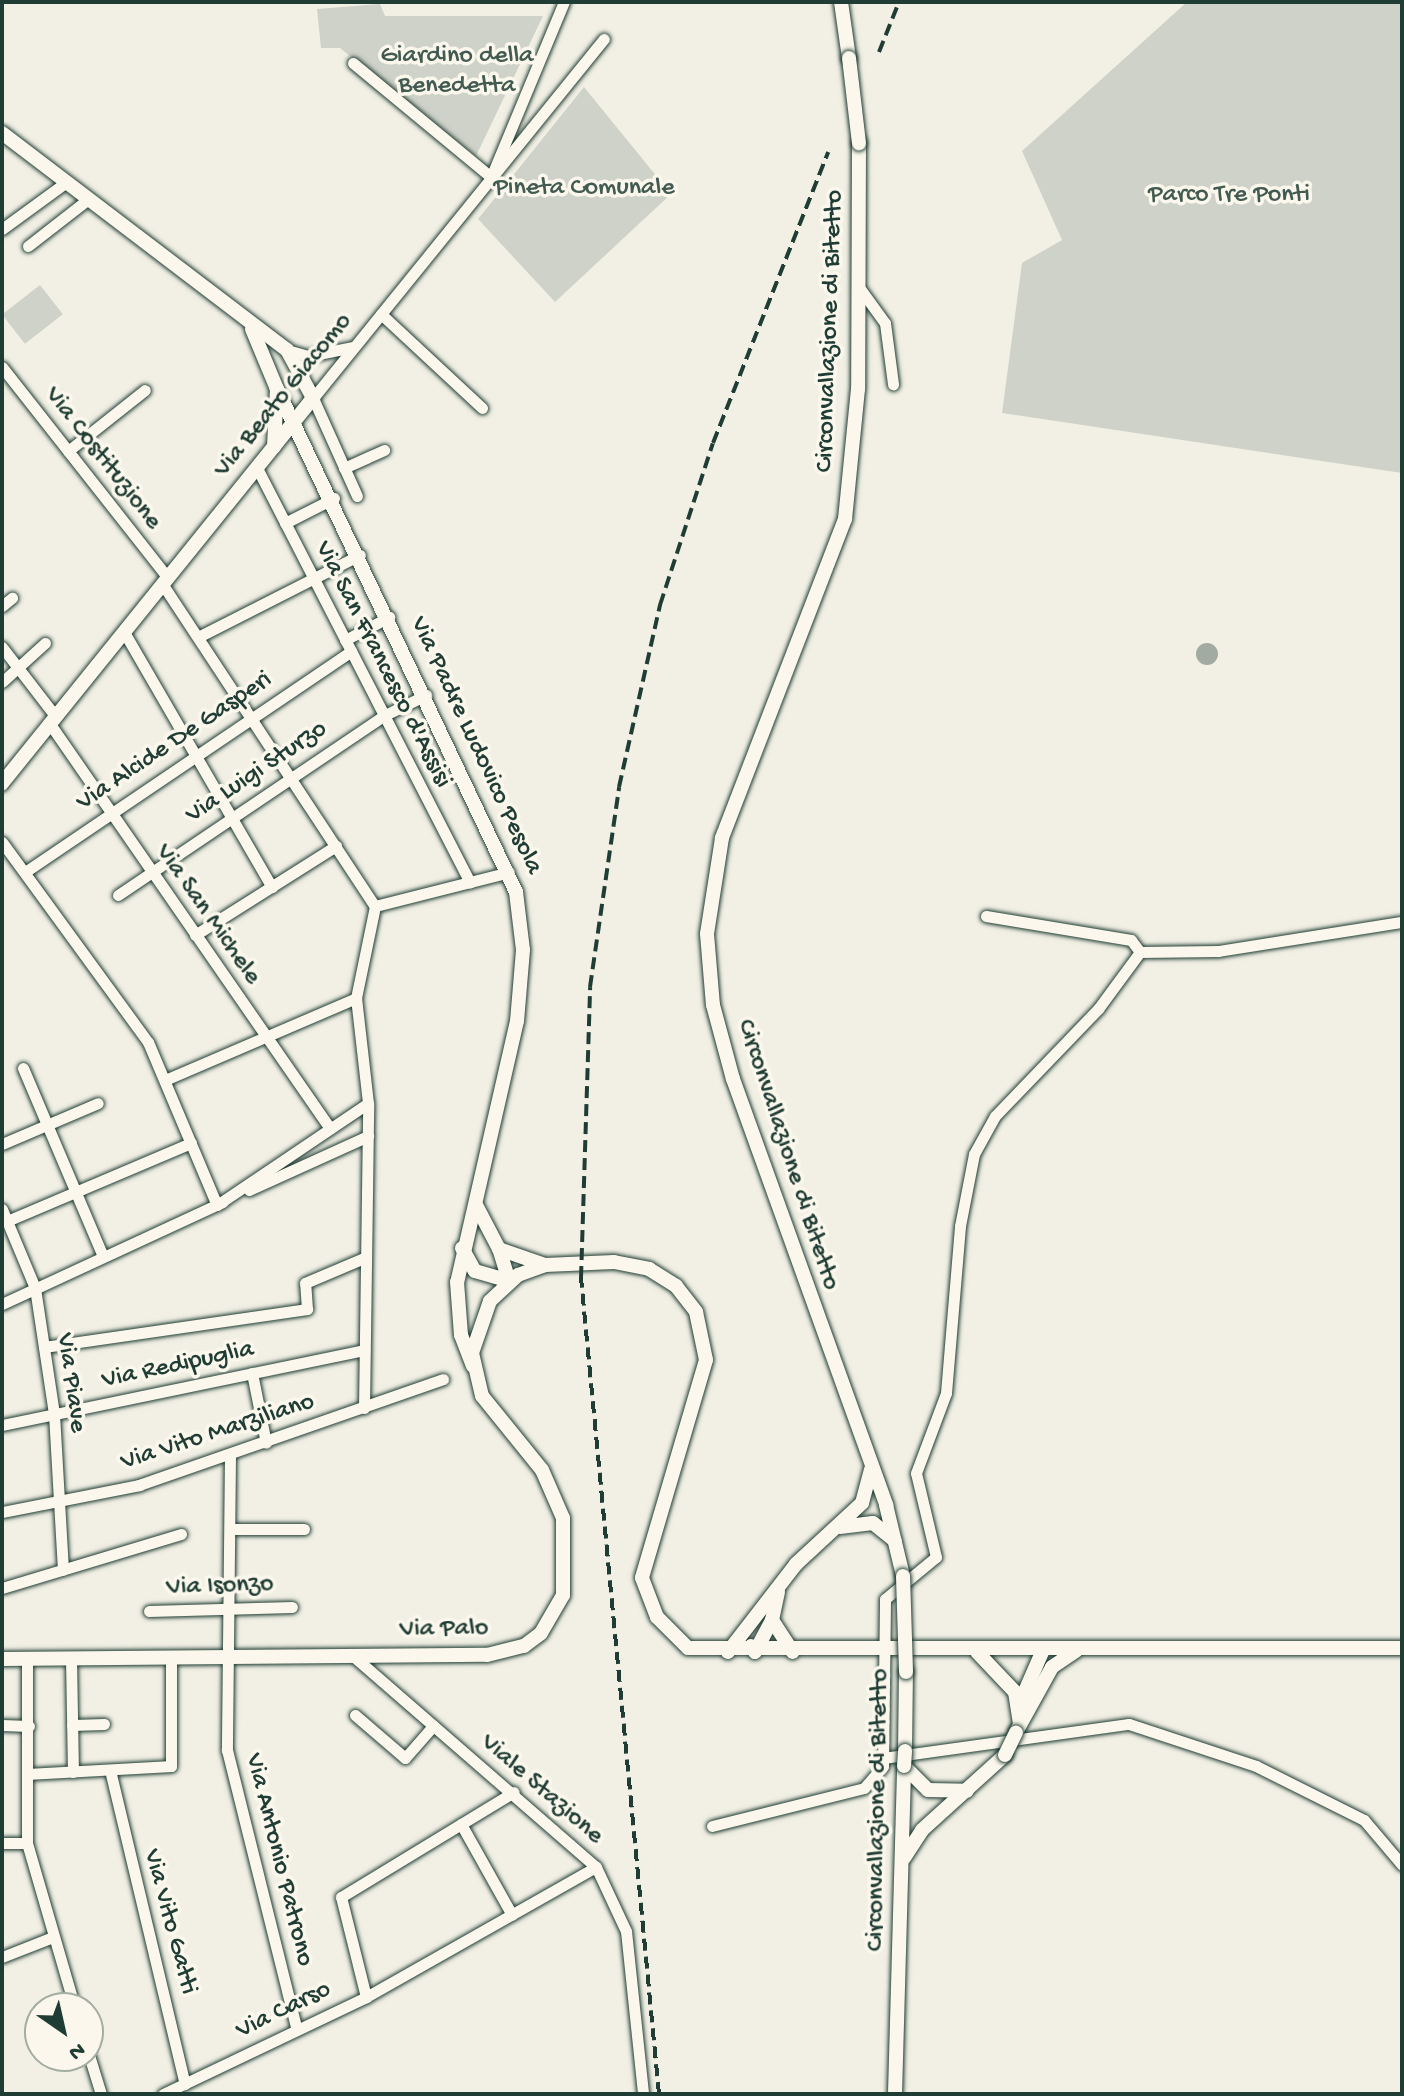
<!DOCTYPE html>
<html>
<head>
<meta charset="utf-8">
<style>
  body { margin:0 }
  #map { position:relative; width:1404px; height:2096px; overflow:hidden; background:#f2f0e5; font-family:"Gochi Hand",sans-serif }
  div>[style] { position:absolute }
  .green>* { inset:0; background:#cfd2c8; transform-origin:0 0 }
  .water>* { inset:0; background:#a2aba1 }
  .round { border-radius:50% }
  .roads { filter:drop-shadow(0 0 2px #1f3d34) drop-shadow(0 0 2px #1f3d34) }
  .street>* { height:11px; margin:-5.5px; padding:0 5.5px; transform-origin:5.5px; border-radius:5.5px; background:#fbf7ec }
  .secondary>* { height:14px; margin:-7px; padding:0 7px; transform-origin:7px; border-radius:7px; background:#fbf7ec }
  .rail>* { height:4px; margin-top:-2px; transform-origin:0; background:repeating-linear-gradient(90deg,#1f3d34 0 12px,transparent 0 18px) }
  .bridges { filter:drop-shadow(0 0 2px #1f3d34) drop-shadow(0 0 2px #1f3d34) }
  .secondary-bridge>* { height:14px; margin:-7px; padding:0 7px; transform-origin:7px; border-radius:7px; background:#fbf7ec }
  span { translate:-50% -50%; white-space:nowrap; text-align:center; line-height:1.15; -webkit-text-stroke:7px #fbf7ec; paint-order:stroke }
  .park-label { font-size:26px; color:#425b52 }
  .street-label { font-size:26px; color:#1f3d34 }
  .frame { position:absolute; inset:0; border:4px solid #1f3d34; pointer-events:none }
  .north { position:absolute; left:24px; top:1992px; width:80px; height:80px; box-sizing:border-box; background:#fbf7ec; border:2px solid #a3ada2; border-radius:50%; rotate:146deg; font-size:22px; font-weight:700; line-height:32px; text-align:center; color:#1f3d34 }
  .north::after { content:''; display:block; margin:auto; width:28px; height:36px; background:#1f3d34; clip-path:polygon(50% 0,100% 100%,50% 72%,0 100%) }
</style>
</head>
<body>
<div id="map">
  <div class="green">
    <i style="clip-path:polygon(1187px 2px,1402px 2px,1402px 473px,1002px 413px,1022px 263px,1062px 240px,1022px 151px)"></i>
    <i style="clip-path:polygon(380px 4px,385px 16px,543px 16px,476px 156px,340px 48px,321px 48px,317px 9px)"></i>
    <i style="clip-path:polygon(584px 87px,671px 194px,555px 302px,478px 219px)"></i>
    <i style="left:40px;top:285px;width:37px;height:48px;rotate:52deg"></i>
  </div>
  <div class="water">
    <i class="round" style="left:1196px;top:643px;width:22px;height:22px"></i>
  </div>
  <div class="roads">
    <div class="street">
      <i style="left:353px;top:63px;width:179px;rotate:39.6deg"></i>
      <i style="left:491px;top:177px;width:190px;rotate:-67.4deg"></i>
      <i style="left:2px;top:229px;width:78px;rotate:-36.1deg"></i>
      <i style="left:28px;top:246px;width:75px;rotate:-37.9deg"></i>
      <i style="left:861px;top:290px;width:41px;rotate:54deg"></i>
      <i style="left:885px;top:323px;width:62px;rotate:82.5deg"></i>
      <i style="left:381px;top:314px;width:138px;rotate:42.9deg"></i>
      <i style="left:287px;top:350px;width:22px;rotate:16deg"></i>
      <i style="left:308px;top:356px;width:46px;rotate:-11.3deg"></i>
      <i style="left:2px;top:367px;width:268px;rotate:51.8deg"></i>
      <i style="left:68px;top:451px;width:98px;rotate:-38.4deg"></i>
      <i style="left:257px;top:468px;width:466px;rotate:62.8deg"></i>
      <i style="left:344px;top:468px;width:44px;rotate:-24.2deg"></i>
      <i style="left:357px;top:496px;width:107px;rotate:-114.2deg"></i>
      <i style="left:313px;top:398px;width:462px;rotate:-51deg"></i>
      <i style="left:285px;top:523px;width:55px;rotate:-27deg"></i>
      <i style="left:163px;top:585px;width:385px;rotate:56.6deg"></i>
      <i style="left:2px;top:606px;width:13px;rotate:-39deg"></i>
      <i style="left:124px;top:632px;width:295px;rotate:59.9deg"></i>
      <i style="left:202px;top:635px;width:177px;rotate:-26.9deg"></i>
      <i style="left:345px;top:640px;width:50px;rotate:-27.6deg"></i>
      <i style="left:2px;top:647px;width:88px;rotate:52.4deg"></i>
      <i style="left:2px;top:682px;width:58px;rotate:-42.2deg"></i>
      <i style="left:50px;top:724px;width:492px;rotate:55.3deg"></i>
      <i style="left:2px;top:842px;width:248px;rotate:53.9deg"></i>
      <i style="left:148px;top:1042px;width:177px;rotate:67.1deg"></i>
      <i style="left:217px;top:1205px;width:182px;rotate:-34deg"></i>
      <i style="left:25px;top:872px;width:394px;rotate:-34.1deg"></i>
      <i style="left:118px;top:895px;width:320px;rotate:-34deg"></i>
      <i style="left:383px;top:716px;width:48px;rotate:-26deg"></i>
      <i style="left:375px;top:906px;width:138px;rotate:-14.2deg"></i>
      <i style="left:986px;top:916px;width:147px;rotate:9.4deg"></i>
      <i style="left:1131px;top:940px;width:15px;rotate:53deg"></i>
      <i style="left:195px;top:935px;width:167px;rotate:-32.3deg"></i>
      <i style="left:23px;top:1068px;width:202px;rotate:67deg"></i>
      <i style="left:165px;top:1080px;width:208px;rotate:-23.2deg"></i>
      <i style="left:2px;top:1144px;width:104px;rotate:-23.1deg"></i>
      <i style="left:249px;top:1190px;width:131px;rotate:-24.4deg"></i>
      <i style="left:2px;top:1209px;width:86px;rotate:67.3deg"></i>
      <i style="left:35px;top:1288px;width:127px;rotate:81.4deg"></i>
      <i style="left:54px;top:1414px;width:156px;rotate:86.7deg"></i>
      <i style="left:7px;top:1221px;width:200px;rotate:-23deg"></i>
      <i style="left:2px;top:1304px;width:243px;rotate:-24.8deg"></i>
      <i style="left:44px;top:1347px;width:266px;rotate:-8.2deg"></i>
      <i style="left:307px;top:1309px;width:26px;rotate:-94deg"></i>
      <i style="left:305px;top:1283px;width:64px;rotate:-23deg"></i>
      <i style="left:252px;top:1373px;width:71px;rotate:78.7deg"></i>
      <i style="left:364px;top:1408px;width:305px;rotate:-89.2deg"></i>
      <i style="left:368px;top:1103px;width:106px;rotate:-96.5deg"></i>
      <i style="left:356px;top:998px;width:94px;rotate:-78.3deg"></i>
      <i style="left:2px;top:1425px;width:370px;rotate:-11.7deg"></i>
      <i style="left:230px;top:1455px;width:295px;rotate:90.6deg"></i>
      <i style="left:227px;top:1750px;width:284px;rotate:76deg"></i>
      <i style="left:2px;top:1512px;width:140px;rotate:-11.1deg"></i>
      <i style="left:139px;top:1485px;width:322px;rotate:-19.2deg"></i>
      <i style="left:230px;top:1529px;width:74px"></i>
      <i style="left:2px;top:1588px;width:187px;rotate:-16.8deg"></i>
      <i style="left:149px;top:1611px;width:143px;rotate:-1.6deg"></i>
      <i style="left:352px;top:1655px;width:323px;rotate:41deg"></i>
      <i style="left:596px;top:1867px;width:71px;rotate:64.9deg"></i>
      <i style="left:626px;top:1931px;width:164px;rotate:84deg"></i>
      <i style="left:71px;top:1658px;width:114px;rotate:89deg"></i>
      <i style="left:27px;top:1659px;width:184px;rotate:90deg"></i>
      <i style="left:27px;top:1843px;width:172px;rotate:73.8deg"></i>
      <i style="left:355px;top:1715px;width:66px;rotate:40.7deg"></i>
      <i style="left:405px;top:1758px;width:43px;rotate:-48.8deg"></i>
      <i style="left:2px;top:1725px;width:27px;rotate:2deg"></i>
      <i style="left:72px;top:1725px;width:32px;rotate:-2deg"></i>
      <i style="left:883px;top:1758px;width:248px;rotate:-7.9deg"></i>
      <i style="left:1129px;top:1724px;width:134px;rotate:18.3deg"></i>
      <i style="left:1256px;top:1766px;width:121px;rotate:26.6deg"></i>
      <i style="left:1364px;top:1820px;width:59px;rotate:49.8deg"></i>
      <i style="left:110px;top:1770px;width:323px;rotate:76.6deg"></i>
      <i style="left:28px;top:1774px;width:143px;rotate:-3.2deg"></i>
      <i style="left:171px;top:1766px;width:109px;rotate:-90deg"></i>
      <i style="left:461px;top:1824px;width:104px;rotate:60.7deg"></i>
      <i style="left:712px;top:1826px;width:157px;rotate:-14deg"></i>
      <i style="left:864px;top:1788px;width:29px;rotate:-49deg"></i>
      <i style="left:883px;top:1766px;width:167px;rotate:-89.3deg"></i>
      <i style="left:885px;top:1599px;width:66px;rotate:-39.5deg"></i>
      <i style="left:936px;top:1557px;width:86px;rotate:-103.4deg"></i>
      <i style="left:916px;top:1473px;width:85px;rotate:-69.4deg"></i>
      <i style="left:946px;top:1393px;width:168px;rotate:-85.2deg"></i>
      <i style="left:960px;top:1226px;width:73px;rotate:-79deg"></i>
      <i style="left:974px;top:1154px;width:43px;rotate:-61.1deg"></i>
      <i style="left:995px;top:1116px;width:149px;rotate:-46.1deg"></i>
      <i style="left:1098px;top:1009px;width:71px;rotate:-53.6deg"></i>
      <i style="left:1140px;top:952px;width:78px;rotate:-0.7deg"></i>
      <i style="left:1218px;top:951px;width:186px;rotate:-9deg"></i>
      <i style="left:2px;top:1843px;width:25px"></i>
      <i style="left:2px;top:1957px;width:55px;rotate:-21.4deg"></i>
      <i style="left:366px;top:1997px;width:264px;rotate:-29.5deg"></i>
      <i style="left:88px;top:2052px;width:44px;rotate:72.8deg"></i>
      <i style="left:163px;top:2094px;width:225px;rotate:-25.5deg"></i>
      <i style="left:366px;top:1997px;width:103px;rotate:-104deg"></i>
      <i style="left:341px;top:1897px;width:202px;rotate:-31.3deg"></i>
    </div>
    <div class="secondary">
      <i style="left:841px;top:2px;width:57px;rotate:81.9deg"></i>
      <i style="left:2px;top:133px;width:358px;rotate:37.3deg"></i>
      <i style="left:287px;top:350px;width:55px;rotate:61.6deg"></i>
      <i style="left:313px;top:398px;width:496px;rotate:128.9deg"></i>
      <i style="left:859px;top:143px;width:246px;rotate:90.2deg"></i>
      <i style="left:858px;top:389px;width:131px;rotate:95.7deg"></i>
      <i style="left:845px;top:519px;width:342px;rotate:111.1deg"></i>
      <i style="left:722px;top:838px;width:97px;rotate:98.9deg"></i>
      <i style="left:707px;top:934px;width:71px;rotate:85.2deg"></i>
      <i style="left:713px;top:1005px;width:77px;rotate:74.9deg"></i>
      <i style="left:733px;top:1079px;width:453px;rotate:70.2deg"></i>
      <i style="left:886px;top:1505px;width:73px;rotate:76.5deg"></i>
      <i style="left:252px;top:329px;width:65px;rotate:67.4deg"></i>
      <i style="left:277px;top:389px;width:58px;rotate:93deg"></i>
      <i style="left:277px;top:389px;width:557px;rotate:64.59deg"></i>
      <i style="left:516px;top:892px;width:58px;rotate:83.1deg"></i>
      <i style="left:523px;top:950px;width:71px;rotate:94.8deg"></i>
      <i style="left:517px;top:1021px;width:268px;rotate:102.9deg"></i>
      <i style="left:457px;top:1282px;width:53px;rotate:85.7deg"></i>
      <i style="left:461px;top:1335px;width:33px;rotate:69deg"></i>
      <i style="left:476px;top:1205px;width:50px;rotate:62.4deg"></i>
      <i style="left:499px;top:1249px;width:49px;rotate:19.2deg"></i>
      <i style="left:545px;top:1265px;width:69px;rotate:-2.5deg"></i>
      <i style="left:614px;top:1262px;width:36px;rotate:11deg"></i>
      <i style="left:649px;top:1269px;width:32px;rotate:32deg"></i>
      <i style="left:676px;top:1286px;width:33px;rotate:52deg"></i>
      <i style="left:696px;top:1312px;width:49px;rotate:78.2deg"></i>
      <i style="left:706px;top:1360px;width:227px;rotate:106.4deg"></i>
      <i style="left:642px;top:1578px;width:42px;rotate:69deg"></i>
      <i style="left:657px;top:1617px;width:44px;rotate:45deg"></i>
      <i style="left:688px;top:1648px;width:714px"></i>
      <i style="left:462px;top:1248px;width:26px;rotate:61deg"></i>
      <i style="left:475px;top:1271px;width:35px;rotate:16deg"></i>
      <i style="left:509px;top:1281px;width:34px;rotate:-107deg"></i>
      <i style="left:840px;top:1527px;width:33px;rotate:-7deg"></i>
      <i style="left:873px;top:1523px;width:28px;rotate:39deg"></i>
      <i style="left:778px;top:1592px;width:29px;rotate:102deg"></i>
      <i style="left:772px;top:1620px;width:38px;rotate:57deg"></i>
      <i style="left:751px;top:1646px;width:7px;rotate:56deg"></i>
      <i style="left:755px;top:1652px;width:36px;rotate:-62deg"></i>
      <i style="left:728px;top:1652px;width:111px;rotate:-52.3deg"></i>
      <i style="left:796px;top:1564px;width:90px;rotate:-42.7deg"></i>
      <i style="left:862px;top:1503px;width:35px;rotate:-75deg"></i>
      <i style="left:977px;top:1652px;width:55px;rotate:46.5deg"></i>
      <i style="left:1015px;top:1692px;width:30px;rotate:81deg"></i>
      <i style="left:2px;top:1659px;width:485px;rotate:-0.5deg"></i>
      <i style="left:487px;top:1655px;width:38px;rotate:-14deg"></i>
      <i style="left:524px;top:1646px;width:21px;rotate:-37deg"></i>
      <i style="left:541px;top:1633px;width:44px;rotate:-59.9deg"></i>
      <i style="left:563px;top:1595px;width:77px;rotate:-90deg"></i>
      <i style="left:563px;top:1518px;width:52px;rotate:-113.6deg"></i>
      <i style="left:542px;top:1470px;width:95px;rotate:-129deg"></i>
      <i style="left:482px;top:1396px;width:44px;rotate:-103.1deg"></i>
      <i style="left:472px;top:1353px;width:55px;rotate:-70.9deg"></i>
      <i style="left:490px;top:1301px;width:38px;rotate:-43deg"></i>
      <i style="left:518px;top:1275px;width:27px;rotate:-20deg"></i>
      <i style="left:1019px;top:1705px;width:60px;rotate:-66.4deg"></i>
      <i style="left:1016px;top:1732px;width:74px;rotate:-61deg"></i>
      <i style="left:1052px;top:1667px;width:29px;rotate:-34deg"></i>
      <i style="left:905px;top:1751px;width:79px;rotate:-89.3deg"></i>
      <i style="left:904px;top:1766px;width:34px;rotate:45deg"></i>
      <i style="left:928px;top:1790px;width:39px;rotate:1deg"></i>
      <i style="left:904px;top:1858px;width:33px;rotate:-57deg"></i>
      <i style="left:922px;top:1830px;width:112px;rotate:-42.1deg"></i>
      <i style="left:895px;top:2094px;width:328px;rotate:-88.4deg"></i>
    </div>
  </div>
  <div class="rail">
    <i style="left:879px;top:52px;width:54px;rotate:-68.2deg"></i>
    <i style="left:659px;top:2094px;width:820px;rotate:-95.46deg"></i>
    <i style="left:581px;top:1278px;width:291px;rotate:-88.2deg"></i>
    <i style="left:590px;top:987px;width:202px;rotate:-81.7deg"></i>
    <i style="left:619px;top:787px;width:187px;rotate:-77.3deg"></i>
    <i style="left:660px;top:605px;width:170px;rotate:-71.9deg"></i>
    <i style="left:713px;top:443px;width:313px;rotate:-68.4deg"></i>
  </div>
  <div class="bridges">
    <div class="secondary-bridge">
      <i style="left:849px;top:58px;width:86px;rotate:83.3deg"></i>
      <i style="left:903px;top:1576px;width:96px;rotate:88.2deg"></i>
      <i style="left:1005px;top:1755px;width:25px;rotate:-64deg"></i>
      <i style="left:904px;top:1766px;width:15px;rotate:-86deg"></i>
    </div>
  </div>
  <div class="park-label">
    <span style="left:457px;top:72px">Giardino della<br>Benedetta</span>
    <span style="left:584px;top:189px">Pineta Comunale</span>
    <span style="left:1229px;top:196px">Parco Tre Ponti</span>
  </div>
  <div class="street-label">
    <span style="left:831px;top:331px;rotate:-88deg">Circonvallazione di Bitetto</span>
    <span style="left:284px;top:396px;rotate:-51deg">Via Beato Giacomo</span>
    <span style="left:102px;top:459px;rotate:52deg">Via Costituzione</span>
    <span style="left:382px;top:665px;rotate:63deg">Via San Francesco d'Assisi</span>
    <span style="left:175px;top:742px;rotate:-34deg">Via Alcide De Gasperi</span>
    <span style="left:475px;top:746px;rotate:65deg">Via Padre Ludovico Pesola</span>
    <span style="left:257px;top:773px;rotate:-34deg">Via Luigi Sturzo</span>
    <span style="left:207px;top:915px;rotate:55deg">Via San Michele</span>
    <span style="left:787px;top:1155px;rotate:72deg">Circonvallazione di Bitetto</span>
    <span style="left:178px;top:1366px;rotate:-12deg">Via Redipuglia</span>
    <span style="left:70px;top:1383px;rotate:82deg">Via Piave</span>
    <span style="left:218px;top:1433px;rotate:-18deg">Via Vito Marziliano</span>
    <span style="left:220px;top:1587px;rotate:-2deg">Via Isonzo</span>
    <span style="left:444px;top:1630px;rotate:-1deg">Via Palo</span>
    <span style="left:541px;top:1790px;rotate:41deg">Viale Stazione</span>
    <span style="left:879px;top:1810px;rotate:-89deg">Circonvallazione di Bitetto</span>
    <span style="left:278px;top:1860px;rotate:76deg">Via Antonio Patrono</span>
    <span style="left:169px;top:1922px;rotate:75deg">Via Vito Gatti</span>
    <span style="left:284px;top:2011px;rotate:-26deg">Via Carso</span>
  </div>
  <div class="frame"></div>
  <div class="north">N</div>
</div>
</body>
</html>
